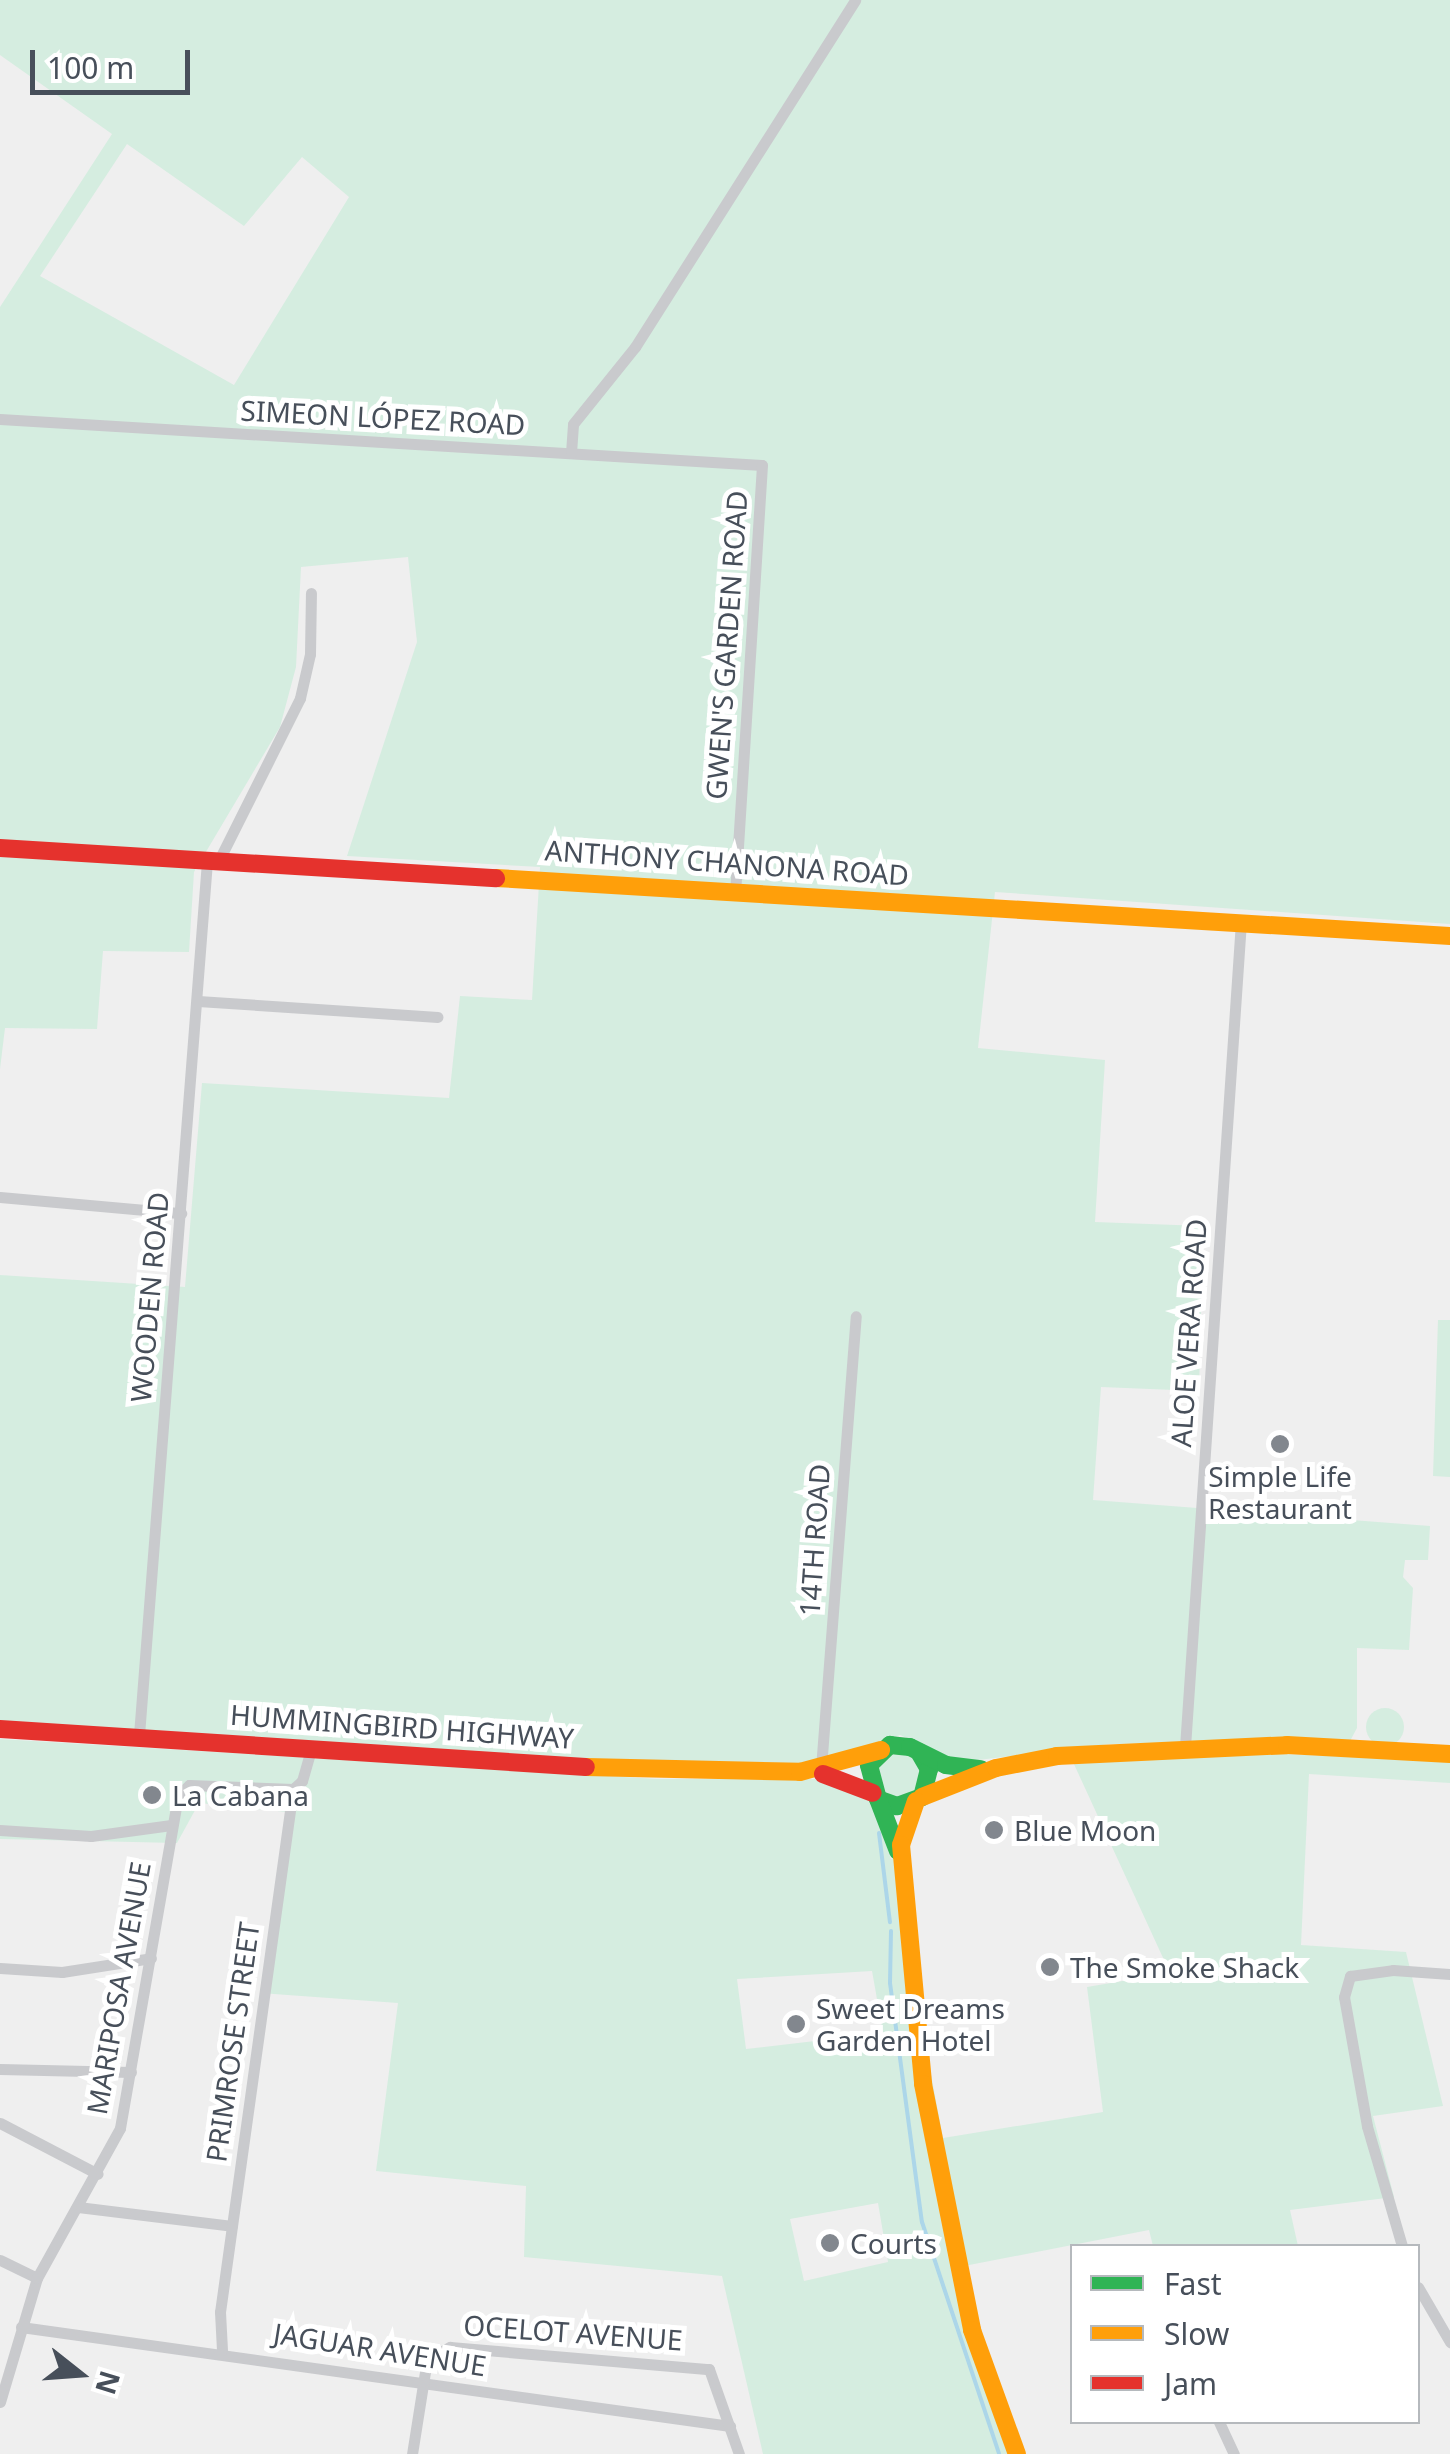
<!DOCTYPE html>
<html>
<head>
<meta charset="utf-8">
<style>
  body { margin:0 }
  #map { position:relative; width:1450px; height:2454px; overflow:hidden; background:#efefef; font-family:"Noto Sans",sans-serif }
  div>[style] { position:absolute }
  .green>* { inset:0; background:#d5ede0 }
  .round { border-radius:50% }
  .stream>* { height:4px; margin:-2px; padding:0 2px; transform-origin:2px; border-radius:2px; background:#acd6e9 }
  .street>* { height:11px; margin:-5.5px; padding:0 5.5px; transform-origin:5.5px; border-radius:5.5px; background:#c9cacd }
  .fast>* { height:18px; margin:-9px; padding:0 9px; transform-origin:9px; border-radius:9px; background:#30b455 }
  .slow>* { height:18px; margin:-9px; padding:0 9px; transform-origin:9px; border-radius:9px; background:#ff9f0a }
  .jam>* { height:18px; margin:-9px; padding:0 9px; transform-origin:9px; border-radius:9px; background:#e5322d }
  .dots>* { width:28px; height:28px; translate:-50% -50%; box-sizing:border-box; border:5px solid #fff; border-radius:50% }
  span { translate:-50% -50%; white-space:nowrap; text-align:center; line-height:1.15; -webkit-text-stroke:10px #fff; paint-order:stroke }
  .street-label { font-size:28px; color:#474f5a }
  .poi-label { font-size:28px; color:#474f5a }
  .left { translate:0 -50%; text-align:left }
  .legend { position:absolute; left:1070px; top:2244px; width:350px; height:180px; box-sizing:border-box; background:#fff; border:2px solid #b5b9bd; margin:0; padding:12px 18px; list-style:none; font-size:30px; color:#474f5a }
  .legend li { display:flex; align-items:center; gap:20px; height:50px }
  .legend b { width:50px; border:2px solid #b5b9bd }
  .north { position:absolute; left:30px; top:2324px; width:100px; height:100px; -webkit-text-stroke:8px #fff; paint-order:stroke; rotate:107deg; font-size:28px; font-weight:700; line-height:40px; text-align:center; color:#474f5a }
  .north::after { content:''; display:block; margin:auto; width:35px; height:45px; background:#474f5a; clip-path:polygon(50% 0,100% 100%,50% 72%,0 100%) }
  .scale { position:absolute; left:30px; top:50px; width:160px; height:45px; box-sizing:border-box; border:5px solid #474f5a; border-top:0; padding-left:12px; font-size:30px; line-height:35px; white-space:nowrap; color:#474f5a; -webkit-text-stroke:8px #fff; paint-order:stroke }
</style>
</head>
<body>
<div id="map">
  <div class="green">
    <i style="clip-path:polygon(evenodd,0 0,1450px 0,1450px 924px,995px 892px,978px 1048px,1105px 1060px,1095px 1222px,1203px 1226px,1199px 1391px,1101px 1387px,1093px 1500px,1430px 1526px,1428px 1560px,1405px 1560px,1403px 1577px,1413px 1588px,1409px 1650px,1357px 1648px,1357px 1728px,1350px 1741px,1111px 1744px,961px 1762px,900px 1735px,826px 1762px,746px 1768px,0 1726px,0 1275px,185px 1287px,202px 1083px,449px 1098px,460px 996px,532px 1000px,540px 867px,347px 856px,417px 642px,408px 557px,301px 567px,296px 667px,280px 727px,194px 872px,189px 952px,103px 951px,97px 1029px,5px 1028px,0 1069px,0 307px,112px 134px,0 55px,0 0,127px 144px,244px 226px,302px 157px,349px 197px,234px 385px,40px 276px,127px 144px)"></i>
    <i style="clip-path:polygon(1438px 1320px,1450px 1320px,1450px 1477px,1433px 1476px)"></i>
    <i class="round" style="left:1366px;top:1708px;width:38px;height:38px"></i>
    <i style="clip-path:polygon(evenodd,0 1739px,657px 1779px,831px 1779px,872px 1802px,891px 1859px,906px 1858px,920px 2016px,943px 2138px,1103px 2112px,1087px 1987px,1170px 1973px,1073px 1762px,1258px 1753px,1450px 1761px,1450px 1783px,1309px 1774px,1301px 1945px,1406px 1952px,1443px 2106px,1373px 2116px,1394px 2197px,1290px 2210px,1298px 2246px,1153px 2246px,1149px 2230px,964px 2266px,955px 2257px,1017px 2454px,763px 2454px,722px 2276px,524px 2257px,526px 2186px,376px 2171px,398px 2003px,260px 1993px,287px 1812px,199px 1803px,177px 1843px,0 1839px,0 1739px,872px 1971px,883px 2033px,746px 2049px,737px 1979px,872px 1971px,0 1739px,878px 2203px,888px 2262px,804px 2281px,790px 2219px,878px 2203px)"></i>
    <i class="round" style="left:877px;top:1754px;width:44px;height:44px"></i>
  </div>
  <div class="stream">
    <i style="left:879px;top:1833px;width:90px;rotate:83deg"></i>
    <i style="left:891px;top:1931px;width:52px;rotate:91.1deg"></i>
    <i style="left:890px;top:1983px;width:241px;rotate:82.4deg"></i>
    <i style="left:922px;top:2222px;width:244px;rotate:71.6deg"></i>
  </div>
  <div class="street">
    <i style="left:0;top:419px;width:763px;rotate:3.45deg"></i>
    <i style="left:762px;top:465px;width:425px;rotate:93.6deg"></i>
    <i style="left:571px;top:453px;width:29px;rotate:-86deg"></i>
    <i style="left:573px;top:424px;width:99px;rotate:-51.2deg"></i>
    <i style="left:635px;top:347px;width:411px;rotate:-57.6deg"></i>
    <i style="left:218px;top:862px;width:183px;rotate:-63.4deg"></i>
    <i style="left:300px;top:698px;width:45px;rotate:-77.2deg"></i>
    <i style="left:310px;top:654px;width:61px;rotate:-89.1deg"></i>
    <i style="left:198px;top:1001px;width:240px;rotate:3.8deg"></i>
    <i style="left:0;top:1197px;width:182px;rotate:5.1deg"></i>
    <i style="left:139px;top:1735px;width:876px;rotate:-85.55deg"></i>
    <i style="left:1185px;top:1747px;width:827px;rotate:-86.12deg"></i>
    <i style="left:821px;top:1768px;width:453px;rotate:-85.6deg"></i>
    <i style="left:0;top:1830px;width:91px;rotate:3.8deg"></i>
    <i style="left:91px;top:1836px;width:81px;rotate:-7.8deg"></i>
    <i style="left:0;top:1968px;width:62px;rotate:3.7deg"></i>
    <i style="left:62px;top:1972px;width:90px;rotate:-8.9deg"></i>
    <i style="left:0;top:2069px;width:131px;rotate:1.3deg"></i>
    <i style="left:0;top:2123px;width:110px;rotate:27.5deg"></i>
    <i style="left:78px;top:2207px;width:155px;rotate:7deg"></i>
    <i style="left:1402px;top:2246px;width:125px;rotate:-106.3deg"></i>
    <i style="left:1367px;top:2126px;width:131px;rotate:-100.1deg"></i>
    <i style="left:1344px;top:1997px;width:22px;rotate:-74deg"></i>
    <i style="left:1350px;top:1976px;width:43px;rotate:-7.9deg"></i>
    <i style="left:1393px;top:1970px;width:57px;rotate:4deg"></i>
    <i style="left:0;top:2260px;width:41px;rotate:25.9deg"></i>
    <i style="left:1418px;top:2287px;width:64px;rotate:59.8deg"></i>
    <i style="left:21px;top:2327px;width:716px;rotate:7.95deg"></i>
    <i style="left:222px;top:2350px;width:38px;rotate:-93deg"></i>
    <i style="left:220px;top:2312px;width:528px;rotate:-82.05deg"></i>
    <i style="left:293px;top:1789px;width:12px;rotate:-42deg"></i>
    <i style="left:302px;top:1781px;width:35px;rotate:-74deg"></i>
    <i style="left:0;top:2402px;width:129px;rotate:-73.4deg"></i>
    <i style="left:37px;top:2278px;width:171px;rotate:-61deg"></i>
    <i style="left:120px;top:2128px;width:338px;rotate:-80.1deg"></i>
    <i style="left:178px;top:1795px;width:15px;rotate:-42deg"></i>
    <i style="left:189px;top:1785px;width:104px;rotate:2.2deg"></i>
    <i style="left:1219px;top:2422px;width:35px;rotate:65deg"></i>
    <i style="left:412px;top:2454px;width:96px;rotate:-81deg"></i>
    <i style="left:427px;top:2359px;width:26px;rotate:-28deg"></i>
    <i style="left:450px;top:2347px;width:260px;rotate:4.9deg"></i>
    <i style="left:709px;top:2369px;width:90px;rotate:70.6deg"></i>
  </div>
  <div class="fast">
    <i style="left:919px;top:1752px;width:20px;rotate:60deg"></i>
    <i style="left:929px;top:1769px;width:29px;rotate:104deg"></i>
    <i style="left:922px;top:1797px;width:27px;rotate:160deg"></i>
    <i style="left:897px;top:1806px;width:20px;rotate:-160deg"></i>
    <i style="left:878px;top:1799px;width:35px;rotate:-105deg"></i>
    <i style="left:869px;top:1765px;width:29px;rotate:-44deg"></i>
    <i style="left:890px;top:1745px;width:20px;rotate:6deg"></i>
    <i style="left:910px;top:1747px;width:40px;rotate:26.6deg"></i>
    <i style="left:946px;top:1765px;width:35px;rotate:7deg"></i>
    <i style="left:878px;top:1799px;width:56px;rotate:69deg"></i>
  </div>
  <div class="slow">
    <i style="left:496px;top:878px;width:956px;rotate:3.48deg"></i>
    <i style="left:586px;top:1767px;width:214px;rotate:1.3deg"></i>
    <i style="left:800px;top:1772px;width:84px;rotate:-15.2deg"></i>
    <i style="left:922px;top:1797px;width:79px;rotate:-21.4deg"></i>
    <i style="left:996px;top:1768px;width:62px;rotate:-11.1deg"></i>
    <i style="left:1057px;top:1756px;width:230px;rotate:-2.7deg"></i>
    <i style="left:1287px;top:1745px;width:163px;rotate:3.2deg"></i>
    <i style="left:916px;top:1801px;width:46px;rotate:108.8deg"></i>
    <i style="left:901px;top:1845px;width:240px;rotate:84.7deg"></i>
    <i style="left:923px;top:2084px;width:251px;rotate:78.7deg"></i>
    <i style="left:972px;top:2330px;width:132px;rotate:70.1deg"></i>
  </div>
  <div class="jam">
    <i style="left:0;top:848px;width:497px;rotate:3.5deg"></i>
    <i style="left:0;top:1729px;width:587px;rotate:3.71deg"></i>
    <i style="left:823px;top:1774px;width:53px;rotate:20.8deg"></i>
  </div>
  <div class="dots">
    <i style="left:1280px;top:1444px;background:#82878e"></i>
    <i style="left:152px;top:1795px;background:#82878e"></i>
    <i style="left:994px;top:1830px;background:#82878e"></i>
    <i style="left:1050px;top:1967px;background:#82878e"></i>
    <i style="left:796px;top:2024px;background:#82878e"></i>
    <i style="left:830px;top:2243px;background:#82878e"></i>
  </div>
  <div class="street-label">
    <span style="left:383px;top:417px;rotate:3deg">SIMEON LÓPEZ ROAD</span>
    <span style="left:726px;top:645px;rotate:-86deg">GWEN'S GARDEN ROAD</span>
    <span style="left:727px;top:862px;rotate:4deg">ANTHONY CHANONA ROAD</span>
    <span style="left:149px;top:1297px;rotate:-85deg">WOODEN ROAD</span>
    <span style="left:1188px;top:1333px;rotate:-86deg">ALOE VERA ROAD</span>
    <span style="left:814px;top:1540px;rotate:-86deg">14TH ROAD</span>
    <span style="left:402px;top:1726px;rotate:4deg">HUMMINGBIRD HIGHWAY</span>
    <span style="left:118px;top:1988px;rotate:-80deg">MARIPOSA AVENUE</span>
    <span style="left:232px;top:2042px;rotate:-82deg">PRIMROSE STREET</span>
    <span style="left:573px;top:2332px;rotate:4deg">OCELOT AVENUE</span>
    <span style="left:380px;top:2349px;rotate:9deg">JAGUAR AVENUE</span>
  </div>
  <div class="poi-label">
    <span style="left:1280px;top:1492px">Simple Life<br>Restaurant</span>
    <span class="left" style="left:172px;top:1795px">La Cabana</span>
    <span class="left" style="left:1014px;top:1830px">Blue Moon</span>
    <span class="left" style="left:1070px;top:1967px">The Smoke Shack</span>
    <span class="left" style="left:816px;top:2024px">Sweet Dreams<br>Garden Hotel</span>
    <span class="left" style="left:850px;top:2243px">Courts</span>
  </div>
  <ul class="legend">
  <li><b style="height:12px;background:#30b455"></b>Fast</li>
  <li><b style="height:12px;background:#ff9f0a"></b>Slow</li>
  <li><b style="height:12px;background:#e5322d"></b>Jam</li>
  </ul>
  <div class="north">N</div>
  <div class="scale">100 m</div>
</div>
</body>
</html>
